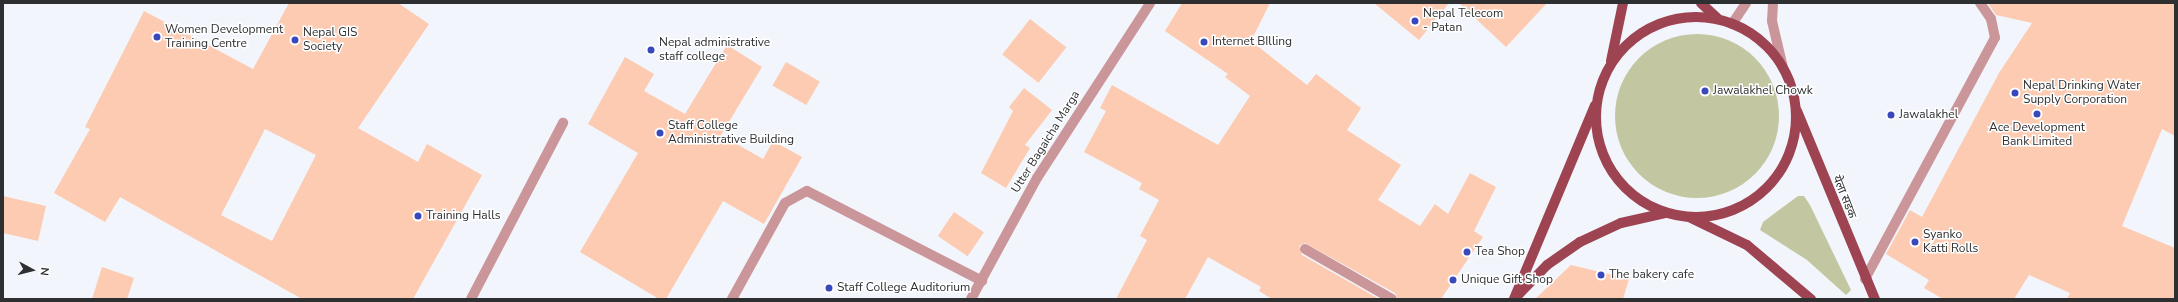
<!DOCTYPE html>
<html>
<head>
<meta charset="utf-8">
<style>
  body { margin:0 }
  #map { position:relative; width:2178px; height:302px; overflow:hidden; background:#f2f5fb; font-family:"Nunito Sans","Noto Sans Devanagari",sans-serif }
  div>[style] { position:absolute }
  .green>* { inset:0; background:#c3c7a1 }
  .round { border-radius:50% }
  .building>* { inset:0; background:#fccbb2; transform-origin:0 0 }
  .service>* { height:10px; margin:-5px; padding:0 5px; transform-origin:5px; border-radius:5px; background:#cb969a }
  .pedestrian>* { height:10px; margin:-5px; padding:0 5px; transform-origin:5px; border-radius:5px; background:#cb969a }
  .minor>* { height:10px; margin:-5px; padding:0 5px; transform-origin:5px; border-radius:5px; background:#cb969a }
  .primary>* { height:10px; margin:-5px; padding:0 5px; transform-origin:5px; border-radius:5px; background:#9d4351 }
  .primary>.ring { margin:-5px; padding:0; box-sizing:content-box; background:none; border:10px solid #9d4351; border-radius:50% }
  .dots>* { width:11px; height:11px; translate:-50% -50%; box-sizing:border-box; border:2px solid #fff; border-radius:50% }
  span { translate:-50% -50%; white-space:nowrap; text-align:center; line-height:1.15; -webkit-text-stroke:3px #fff; paint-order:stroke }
  .poi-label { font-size:12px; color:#2d2f31 }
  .left { translate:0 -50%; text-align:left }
  .street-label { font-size:12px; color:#2d2f31 }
  .frame { position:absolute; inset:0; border:4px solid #2d2f31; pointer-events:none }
  .north { position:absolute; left:12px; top:250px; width:40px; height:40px; -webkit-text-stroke:3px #fff; paint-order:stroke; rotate:97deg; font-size:11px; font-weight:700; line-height:16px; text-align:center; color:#2d2f31 }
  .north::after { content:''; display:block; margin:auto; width:14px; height:18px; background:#2d2f31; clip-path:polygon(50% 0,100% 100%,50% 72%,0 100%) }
</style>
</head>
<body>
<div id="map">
  <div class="green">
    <i class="round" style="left:1615px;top:34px;width:164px;height:164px"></i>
    <i style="clip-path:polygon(1798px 196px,1804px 196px,1810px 205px,1851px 290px,1846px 295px,1807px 260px,1760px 230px,1763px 222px)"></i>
  </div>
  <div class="building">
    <i style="clip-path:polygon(evenodd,289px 3px,398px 3px,429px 24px,358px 128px,418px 162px,427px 144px,482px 175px,413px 299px,302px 299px,120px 197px,105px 222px,54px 193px,90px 129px,85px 127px,144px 11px,253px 69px,289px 3px,265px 129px,316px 155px,272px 241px,221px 215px,265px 129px)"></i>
    <i style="clip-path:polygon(1182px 3px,1270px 3px,1251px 41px,1307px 85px,1316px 74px,1361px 108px,1347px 130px,1401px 165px,1378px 200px,1420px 226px,1435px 204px,1448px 214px,1470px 173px,1496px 187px,1474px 231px,1483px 237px,1441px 299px,1398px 299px,1395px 293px,1305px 243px,1299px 246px,1302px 255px,1379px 299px,1272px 299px,1259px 291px,1261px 287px,1208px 257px,1185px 299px,1116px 299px,1147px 240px,1140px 236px,1159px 200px,1139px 189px,1142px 183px,1084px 152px,1106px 111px,1100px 108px,1112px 85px,1218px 145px,1250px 96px,1225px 77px,1228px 74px,1165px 31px)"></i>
    <i style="clip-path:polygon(1374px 3px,1449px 3px,1419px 40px)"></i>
    <i style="clip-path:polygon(1459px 3px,1547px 3px,1506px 47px)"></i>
    <i style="clip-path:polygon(1988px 3px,2175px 3px,2175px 136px,2162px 129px,2122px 226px,2175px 248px,2175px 299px,2067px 299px,2070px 293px,2029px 275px,2014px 299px,1943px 299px,1924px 288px,1929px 280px,1886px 254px,1910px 210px,1922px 217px,1999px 73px,2032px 23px,1996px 15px)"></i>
    <i style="left:1030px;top:19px;width:46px;height:45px;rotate:38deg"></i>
    <i style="clip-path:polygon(727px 45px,762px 67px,721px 135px,763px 159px,773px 141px,802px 157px,764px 224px,723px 201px,666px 299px,659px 299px,580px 252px,638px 153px,588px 124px,625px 57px,654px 74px,644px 91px,685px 114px)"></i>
    <i style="left:786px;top:62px;width:39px;height:27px;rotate:30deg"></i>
    <i style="clip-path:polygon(1024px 88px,1052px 110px,1025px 145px,1030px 148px,1006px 188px,981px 173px,1013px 111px,1009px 107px)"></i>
    <i style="clip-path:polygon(3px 196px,46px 206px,38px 241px,3px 233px)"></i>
    <i style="left:954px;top:212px;width:36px;height:29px;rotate:34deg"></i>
    <i style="clip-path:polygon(1571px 265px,1629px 279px,1623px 299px,1535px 299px)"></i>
    <i style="clip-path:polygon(102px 267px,134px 278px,127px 299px,92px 299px)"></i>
  </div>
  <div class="service">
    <i style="left:1980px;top:3px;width:19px;rotate:55deg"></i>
    <i style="left:1991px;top:19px;width:19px;rotate:78deg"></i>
    <i style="left:471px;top:299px;width:199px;rotate:-62.4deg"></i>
    <i style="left:732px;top:299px;width:110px;rotate:-61.1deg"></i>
    <i style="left:785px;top:203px;width:25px;rotate:-29deg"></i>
    <i style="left:807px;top:191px;width:197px;rotate:27.2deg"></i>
  </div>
  <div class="pedestrian">
    <i style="left:1865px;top:279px;width:274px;rotate:-61.7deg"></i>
  </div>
  <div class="minor">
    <i style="left:1773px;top:3px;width:18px;rotate:93deg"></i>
    <i style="left:1772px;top:21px;width:48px;rotate:76.8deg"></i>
    <i style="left:1732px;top:24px;width:25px;rotate:-56deg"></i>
    <i style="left:1305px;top:249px;width:100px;rotate:29.9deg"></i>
    <i style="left:971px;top:299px;width:138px;rotate:-61.4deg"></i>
    <i style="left:1037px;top:178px;width:208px;rotate:-57.1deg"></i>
  </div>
  <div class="primary">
    <i style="left:1701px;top:3px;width:22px;rotate:43deg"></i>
    <i class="ring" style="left:1596px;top:17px;width:190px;height:190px"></i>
    <i style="left:1611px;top:61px;width:59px;rotate:-78.3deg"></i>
    <i style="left:1797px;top:111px;width:204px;rotate:67.5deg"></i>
    <i style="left:1691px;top:218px;width:62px;rotate:25.7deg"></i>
    <i style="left:1747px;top:245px;width:84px;rotate:40.2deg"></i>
    <i style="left:1517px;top:296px;width:43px;rotate:-45.9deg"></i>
    <i style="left:1547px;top:265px;width:40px;rotate:-34.9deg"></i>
    <i style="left:1580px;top:242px;width:45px;rotate:-24.9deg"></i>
    <i style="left:1621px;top:223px;width:45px;rotate:-12.8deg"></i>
    <i style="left:1514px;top:299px;width:210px;rotate:-67.3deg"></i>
  </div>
  <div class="dots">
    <i style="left:1415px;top:21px;background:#3949bc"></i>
    <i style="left:157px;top:37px;background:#3949bc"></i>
    <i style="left:295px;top:40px;background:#3949bc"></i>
    <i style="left:1204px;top:42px;background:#3949bc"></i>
    <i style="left:651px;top:50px;background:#3949bc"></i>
    <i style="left:1705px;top:91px;background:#3949bc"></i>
    <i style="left:2015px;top:93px;background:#3949bc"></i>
    <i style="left:2037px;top:114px;background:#3949bc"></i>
    <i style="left:1891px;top:115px;background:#3949bc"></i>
    <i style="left:660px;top:133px;background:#3949bc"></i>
    <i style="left:418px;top:216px;background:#3949bc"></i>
    <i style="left:1915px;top:242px;background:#3949bc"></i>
    <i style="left:1467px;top:252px;background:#3949bc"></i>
    <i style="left:1601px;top:275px;background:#3949bc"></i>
    <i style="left:1453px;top:280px;background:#3949bc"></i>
    <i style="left:829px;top:288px;background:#3949bc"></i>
  </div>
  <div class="poi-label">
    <span class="left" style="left:1423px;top:21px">Nepal Telecom<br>- Patan</span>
    <span class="left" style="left:165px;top:37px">Women Development<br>Training Centre</span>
    <span class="left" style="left:303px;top:40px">Nepal GIS<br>Society</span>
    <span class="left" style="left:1212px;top:42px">Internet BIlling</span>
    <span class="left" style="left:659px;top:50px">Nepal administrative<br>staff college</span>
    <span class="left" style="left:2023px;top:93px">Nepal Drinking Water<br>Supply Corporation</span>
    <span class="left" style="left:1713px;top:91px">Jawalakhel Chowk</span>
    <span class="left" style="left:1899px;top:115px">Jawalakhel</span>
    <span class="left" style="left:668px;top:133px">Staff College<br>Administrative Building</span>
    <span style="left:2037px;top:135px">Ace Development<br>Bank Limited</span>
    <span class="left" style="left:426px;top:216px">Training Halls</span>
    <span class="left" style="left:1923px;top:242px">Syanko<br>Katti Rolls</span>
    <span class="left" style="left:1475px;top:252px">Tea Shop</span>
    <span class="left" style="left:1609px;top:275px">The bakery cafe</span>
    <span class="left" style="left:1461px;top:280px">Unique Gift Shop</span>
    <span class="left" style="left:837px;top:288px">Staff College Auditorium</span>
  </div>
  <div class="street-label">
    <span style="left:1046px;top:142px;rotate:-58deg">Utter Bagaicha Marga</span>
    <span style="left:1844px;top:197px;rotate:68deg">येला सडक</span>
  </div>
  <div class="frame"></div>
  <div class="north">N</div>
</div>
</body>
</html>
